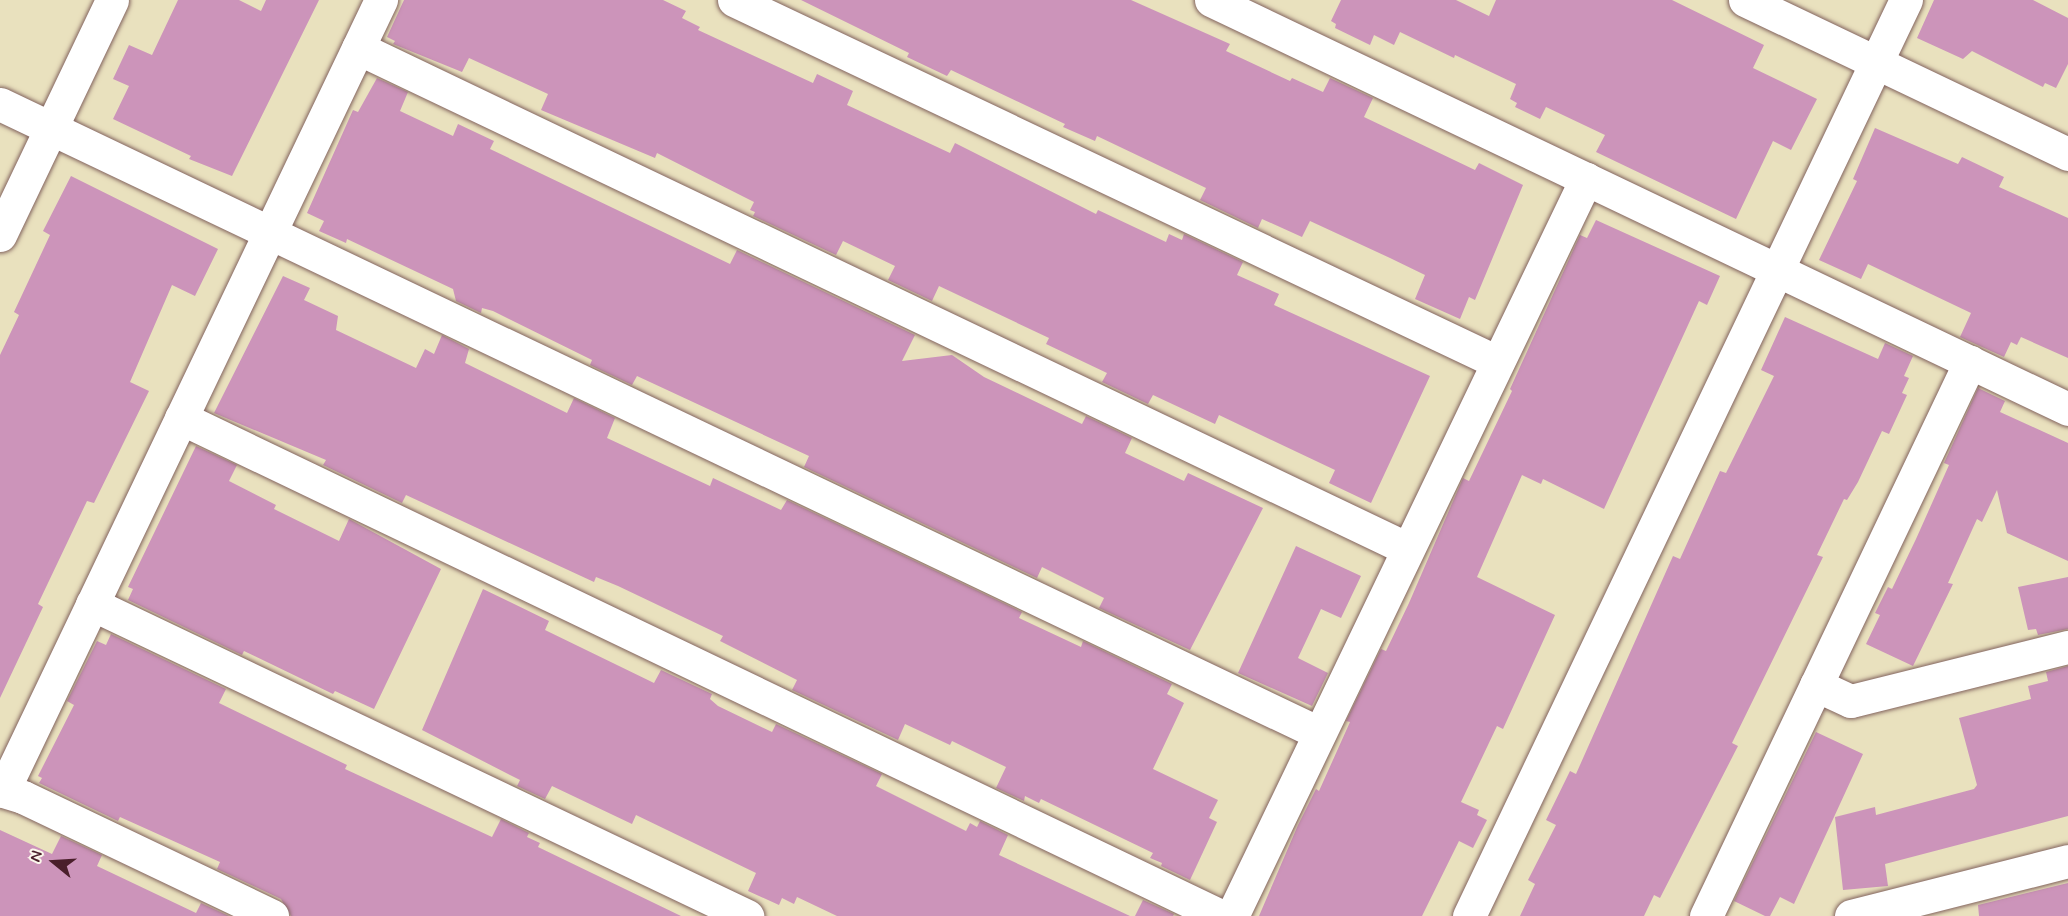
<!DOCTYPE html>
<html>
<head>
<meta charset="utf-8">
<style>
  body { margin:0 }
  #map { position:relative; width:2068px; height:916px; overflow:hidden; background:#e9e1be; font-family:Mynerve,sans-serif }
  div>[style] { position:absolute }
  .building>* { inset:0; background:#cc94ba }
  .roads { filter:drop-shadow(0 0 2px #82635e) drop-shadow(0 0 2px #82635e) }
  .minor>* { height:33px; margin:-16.5px; padding:0 16.5px; transform-origin:16.5px; border-radius:16.5px; background:#fff }
  span { translate:-50% -50%; white-space:nowrap; text-align:center; line-height:1.15; -webkit-text-stroke:5px #fbf7ec; paint-order:stroke }
  .north { position:absolute; left:24px; top:832px; width:60px; height:60px; -webkit-text-stroke:4px #fbf7ec; paint-order:stroke; rotate:288deg; font-size:16px; font-weight:700; line-height:24px; text-align:center; color:#4a1f2b }
  .north::after { content:''; display:block; margin:auto; width:21px; height:27px; background:#4a1f2b; clip-path:polygon(50% 0,100% 100%,50% 72%,0 100%) }
</style>
</head>
<body>
<div id="map">
  <div class="building">
    <i style="clip-path:polygon(178px 0,239px 0,261px 11px,266px 0,319px 0,232px 176px,189px 159px,191px 156px,113px 119px,129px 86px,113px 79px,129px 45px,152px 55px)"></i>
    <i style="clip-path:polygon(404px 0,663px 0,686px 11px,682px 18px,700px 27px,698px 30px,813px 83px,817px 74px,853px 91px,847px 105px,950px 153px,955px 143px,1096px 214px,1098px 210px,1166px 242px,1169px 234px,1182px 240px,1184px 234px,1243px 262px,1237px 275px,1279px 294px,1274px 305px,1430px 376px,1371px 503px,1329px 483px,1335px 470px,1219px 415px,1215px 424px,1153px 395px,1148px 404px,1102px 382px,1107px 373px,1046px 344px,1049px 338px,939px 286px,932px 301px,888px 280px,895px 266px,843px 241px,836px 255px,753px 216px,755px 212px,750px 210px,754px 202px,657px 153px,655px 158px,541px 110px,548px 94px,469px 58px,462px 72px,393px 44px,395px 41px,387px 37px)"></i>
    <i style="clip-path:polygon(801px 0,1131px 0,1230px 44px,1226px 51px,1290px 81px,1292px 78px,1323px 92px,1330px 78px,1373px 98px,1364px 117px,1475px 170px,1479px 163px,1523px 185px,1475px 300px,1469px 297px,1460px 319px,1415px 299px,1425px 275px,1390px 258px,1310px 221px,1302px 237px,1262px 219px,1258px 228px,1200px 200px,1206px 188px,1097px 136px,1095px 141px,1063px 127px,1065px 124px,951px 70px,947px 76px,907px 57px,909px 53px)"></i>
    <i style="clip-path:polygon(1341px 0,1456px 0,1489px 16px,1496px 0,1672px 0,1764px 45px,1753px 68px,1817px 99px,1791px 150px,1773px 141px,1736px 219px,1596px 152px,1605px 135px,1546px 107px,1540px 119px,1515px 107px,1517px 103px,1510px 99px,1516px 84px,1455px 55px,1454px 58px,1400px 32px,1394px 45px,1374px 35px,1370px 45px,1335px 28px,1336px 24px,1331px 21px)"></i>
    <i style="clip-path:polygon(1934px 0,2033px 0,2068px 18px,2068px 64px,2056px 88px,2045px 83px,2043px 87px,1972px 51px,1963px 59px,1917px 38px)"></i>
    <i style="clip-path:polygon(377px 78px,408px 92px,400px 111px,453px 136px,458px 124px,494px 141px,490px 149px,730px 264px,737px 250px,915px 335px,902px 361px,952px 355px,984px 377px,1082px 424px,1086px 416px,1132px 438px,1125px 453px,1184px 481px,1188px 473px,1263px 508px,1190px 650px,1099px 608px,1104px 598px,1042px 567px,1037px 578px,804px 467px,809px 456px,637px 376px,632px 385px,590px 365px,592px 360px,493px 311px,482px 308px,481px 313px,456px 301px,453px 289px,347px 239px,346px 243px,319px 231px,324px 221px,307px 213px,353px 110px,358px 112px)"></i>
    <i style="clip-path:polygon(1875px 128px,1958px 164px,1962px 157px,2004px 177px,1999px 187px,2068px 218px,2068px 358px,2021px 337px,2017px 345px,2011px 342px,2004px 357px,1960px 337px,1971px 313px,1868px 264px,1861px 279px,1819px 260px,1857px 181px,1853px 179px)"></i>
    <i style="clip-path:polygon(71px 176px,218px 249px,195px 296px,172px 285px,130px 382px,149px 391px,94px 503px,87px 501px,38px 604px,43px 607px,0 698px,0 355px,19px 315px,14px 312px,50px 235px,43px 231px)"></i>
    <i style="clip-path:polygon(1596px 220px,1720px 276px,1707px 305px,1699px 301px,1604px 509px,1543px 479px,1541px 484px,1522px 475px,1477px 577px,1555px 615px,1503px 729px,1497px 726px,1461px 802px,1479px 810px,1477px 815px,1487px 820px,1473px 848px,1459px 841px,1422px 916px,1259px 916px,1298px 825px,1316px 789px,1319px 791px,1350px 722px,1346px 721px,1381px 649px,1386px 651px,1409px 603px,1463px 478px,1469px 481px,1512px 391px,1510px 389px,1580px 235px,1587px 238px)"></i>
    <i style="clip-path:polygon(283px 276px,310px 288px,304px 300px,338px 316px,336px 330px,416px 368px,425px 349px,434px 354px,442px 335px,469px 349px,465px 363px,567px 413px,574px 398px,615px 418px,607px 438px,710px 486px,713px 478px,781px 510px,787px 500px,1022px 612px,1019px 618px,1081px 647px,1083px 641px,1172px 684px,1167px 694px,1184px 703px,1153px 769px,1218px 800px,1209px 818px,1217px 822px,1190px 880px,1161px 866px,1162px 863px,1150px 858px,1153px 853px,1041px 799px,1039px 803px,1025px 796px,1024px 801px,996px 788px,1006px 767px,952px 741px,950px 745px,905px 724px,898px 740px,792px 690px,797px 680px,720px 641px,723px 636px,618px 586px,596px 577px,594px 582px,406px 495px,402px 503px,323px 465px,326px 460px,214px 413px)"></i>
    <i style="clip-path:polygon(1785px 317px,1878px 359px,1885px 343px,1913px 356px,1904px 376px,1909px 378px,1902px 393px,1907px 395px,1889px 434px,1882px 431px,1858px 482px,1847px 500px,1844px 499px,1817px 555px,1823px 557px,1732px 743px,1738px 746px,1660px 898px,1654px 895px,1644px 916px,1520px 916px,1535px 884px,1528px 880px,1556px 825px,1546px 820px,1570px 771px,1576px 774px,1673px 556px,1680px 559px,1720px 471px,1726px 473px,1774px 376px,1761px 370px)"></i>
    <i style="clip-path:polygon(1978px 388px,2005px 401px,2000px 412px,2068px 443px,2068px 561px,2007px 533px,1997px 490px,1982px 522px,1977px 519px,1948px 583px,1953px 584px,1913px 666px,1866px 644px,1880px 615px,1875px 613px,1888px 587px,1892px 589px,1916px 539px,1949px 465px,1944px 463px)"></i>
    <i style="clip-path:polygon(196px 446px,237px 465px,229px 481px,276px 505px,274px 509px,339px 541px,349px 519px,441px 569px,374px 709px,335px 691px,333px 694px,244px 651px,242px 655px,128px 600px,133px 589px,128px 587px)"></i>
    <i style="clip-path:polygon(1296px 546px,1361px 576px,1341px 618px,1321px 609px,1298px 658px,1328px 673px,1312px 706px,1238px 673px)"></i>
    <i style="clip-path:polygon(2068px 577px,2068px 629px,2038px 635px,2036px 629px,2028px 630px,2018px 587px)"></i>
    <i style="clip-path:polygon(483px 589px,549px 621px,545px 630px,654px 683px,661px 670px,712px 694px,710px 699px,718px 706px,772px 732px,776px 724px,882px 774px,876px 786px,966px 831px,970px 823px,977px 827px,980px 821px,1008px 835px,999px 855px,1130px 916px,837px 916px,797px 897px,794px 904px,782px 898px,779px 905px,748px 891px,756px 873px,636px 815px,632px 824px,552px 786px,545px 799px,517px 786px,520px 780px,422px 730px)"></i>
    <i style="clip-path:polygon(111px 634px,226px 689px,219px 703px,347px 765px,345px 769px,492px 837px,501px 819px,529px 833px,527px 837px,540px 843px,538px 847px,681px 916px,291px 916px,281px 899px,217px 869px,220px 862px,120px 817px,118px 821px,39px 783px,42px 778px,38px 776px,74px 705px,67px 701px,97px 641px,106px 645px)"></i>
    <i style="clip-path:polygon(2068px 666px,2068px 816px,1885px 864px,1888px 886px,1843px 890px,1835px 817px,1875px 807px,1876px 815px,1974px 789px,1977px 785px,1959px 718px,2031px 699px,2028px 686px,2048px 681px,2046px 672px)"></i>
    <i style="clip-path:polygon(1816px 732px,1863px 754px,1794px 904px,1780px 897px,1770px 916px,1765px 916px,1734px 901px)"></i>
    <i style="clip-path:polygon(0 830px,52px 854px,61px 836px,102px 855px,97px 866px,196px 913px,201px 903px,229px 916px,0 916px)"></i>
    <i style="clip-path:polygon(2068px 883px,2068px 916px,1979px 916px,1978px 905px)"></i>
    <i style="clip-path:polygon(1143px 900px,1174px 914px,1173px 916px,1135px 916px)"></i>
  </div>
  <div class="roads">
    <div class="minor">
      <i style="left:734px;top:0;width:845px;rotate:25.38deg"></i>
      <i style="left:1211px;top:0;width:950px;rotate:25.51deg"></i>
      <i style="left:1745px;top:0;width:358px;rotate:25.5deg"></i>
      <i style="left:358px;top:48px;width:1163px;rotate:25.51deg"></i>
      <i style="left:0;top:104px;width:1461px;rotate:25.5deg"></i>
      <i style="left:0;top:235px;width:260px;rotate:-64.5deg"></i>
      <i style="left:181px;top:418px;width:1153px;rotate:25.59deg"></i>
      <i style="left:92px;top:604px;width:726px;rotate:25.47deg"></i>
      <i style="left:1816px;top:685px;width:38px;rotate:25deg"></i>
      <i style="left:1851px;top:701px;width:224px;rotate:-14deg"></i>
      <i style="left:0;top:790px;width:24px;rotate:17deg"></i>
      <i style="left:23px;top:797px;width:276px;rotate:25.5deg"></i>
      <i style="left:3px;top:791px;width:877px;rotate:-64.46deg"></i>
      <i style="left:1232px;top:916px;width:818px;rotate:-64.34deg"></i>
      <i style="left:1469px;top:916px;width:1015px;rotate:-64.5deg"></i>
      <i style="left:1706px;top:916px;width:614px;rotate:-64.52deg"></i>
      <i style="left:1851px;top:916px;width:224px;rotate:-14.2deg"></i>
    </div>
  </div>
  <div class="north">N</div>
</div>
</body>
</html>
